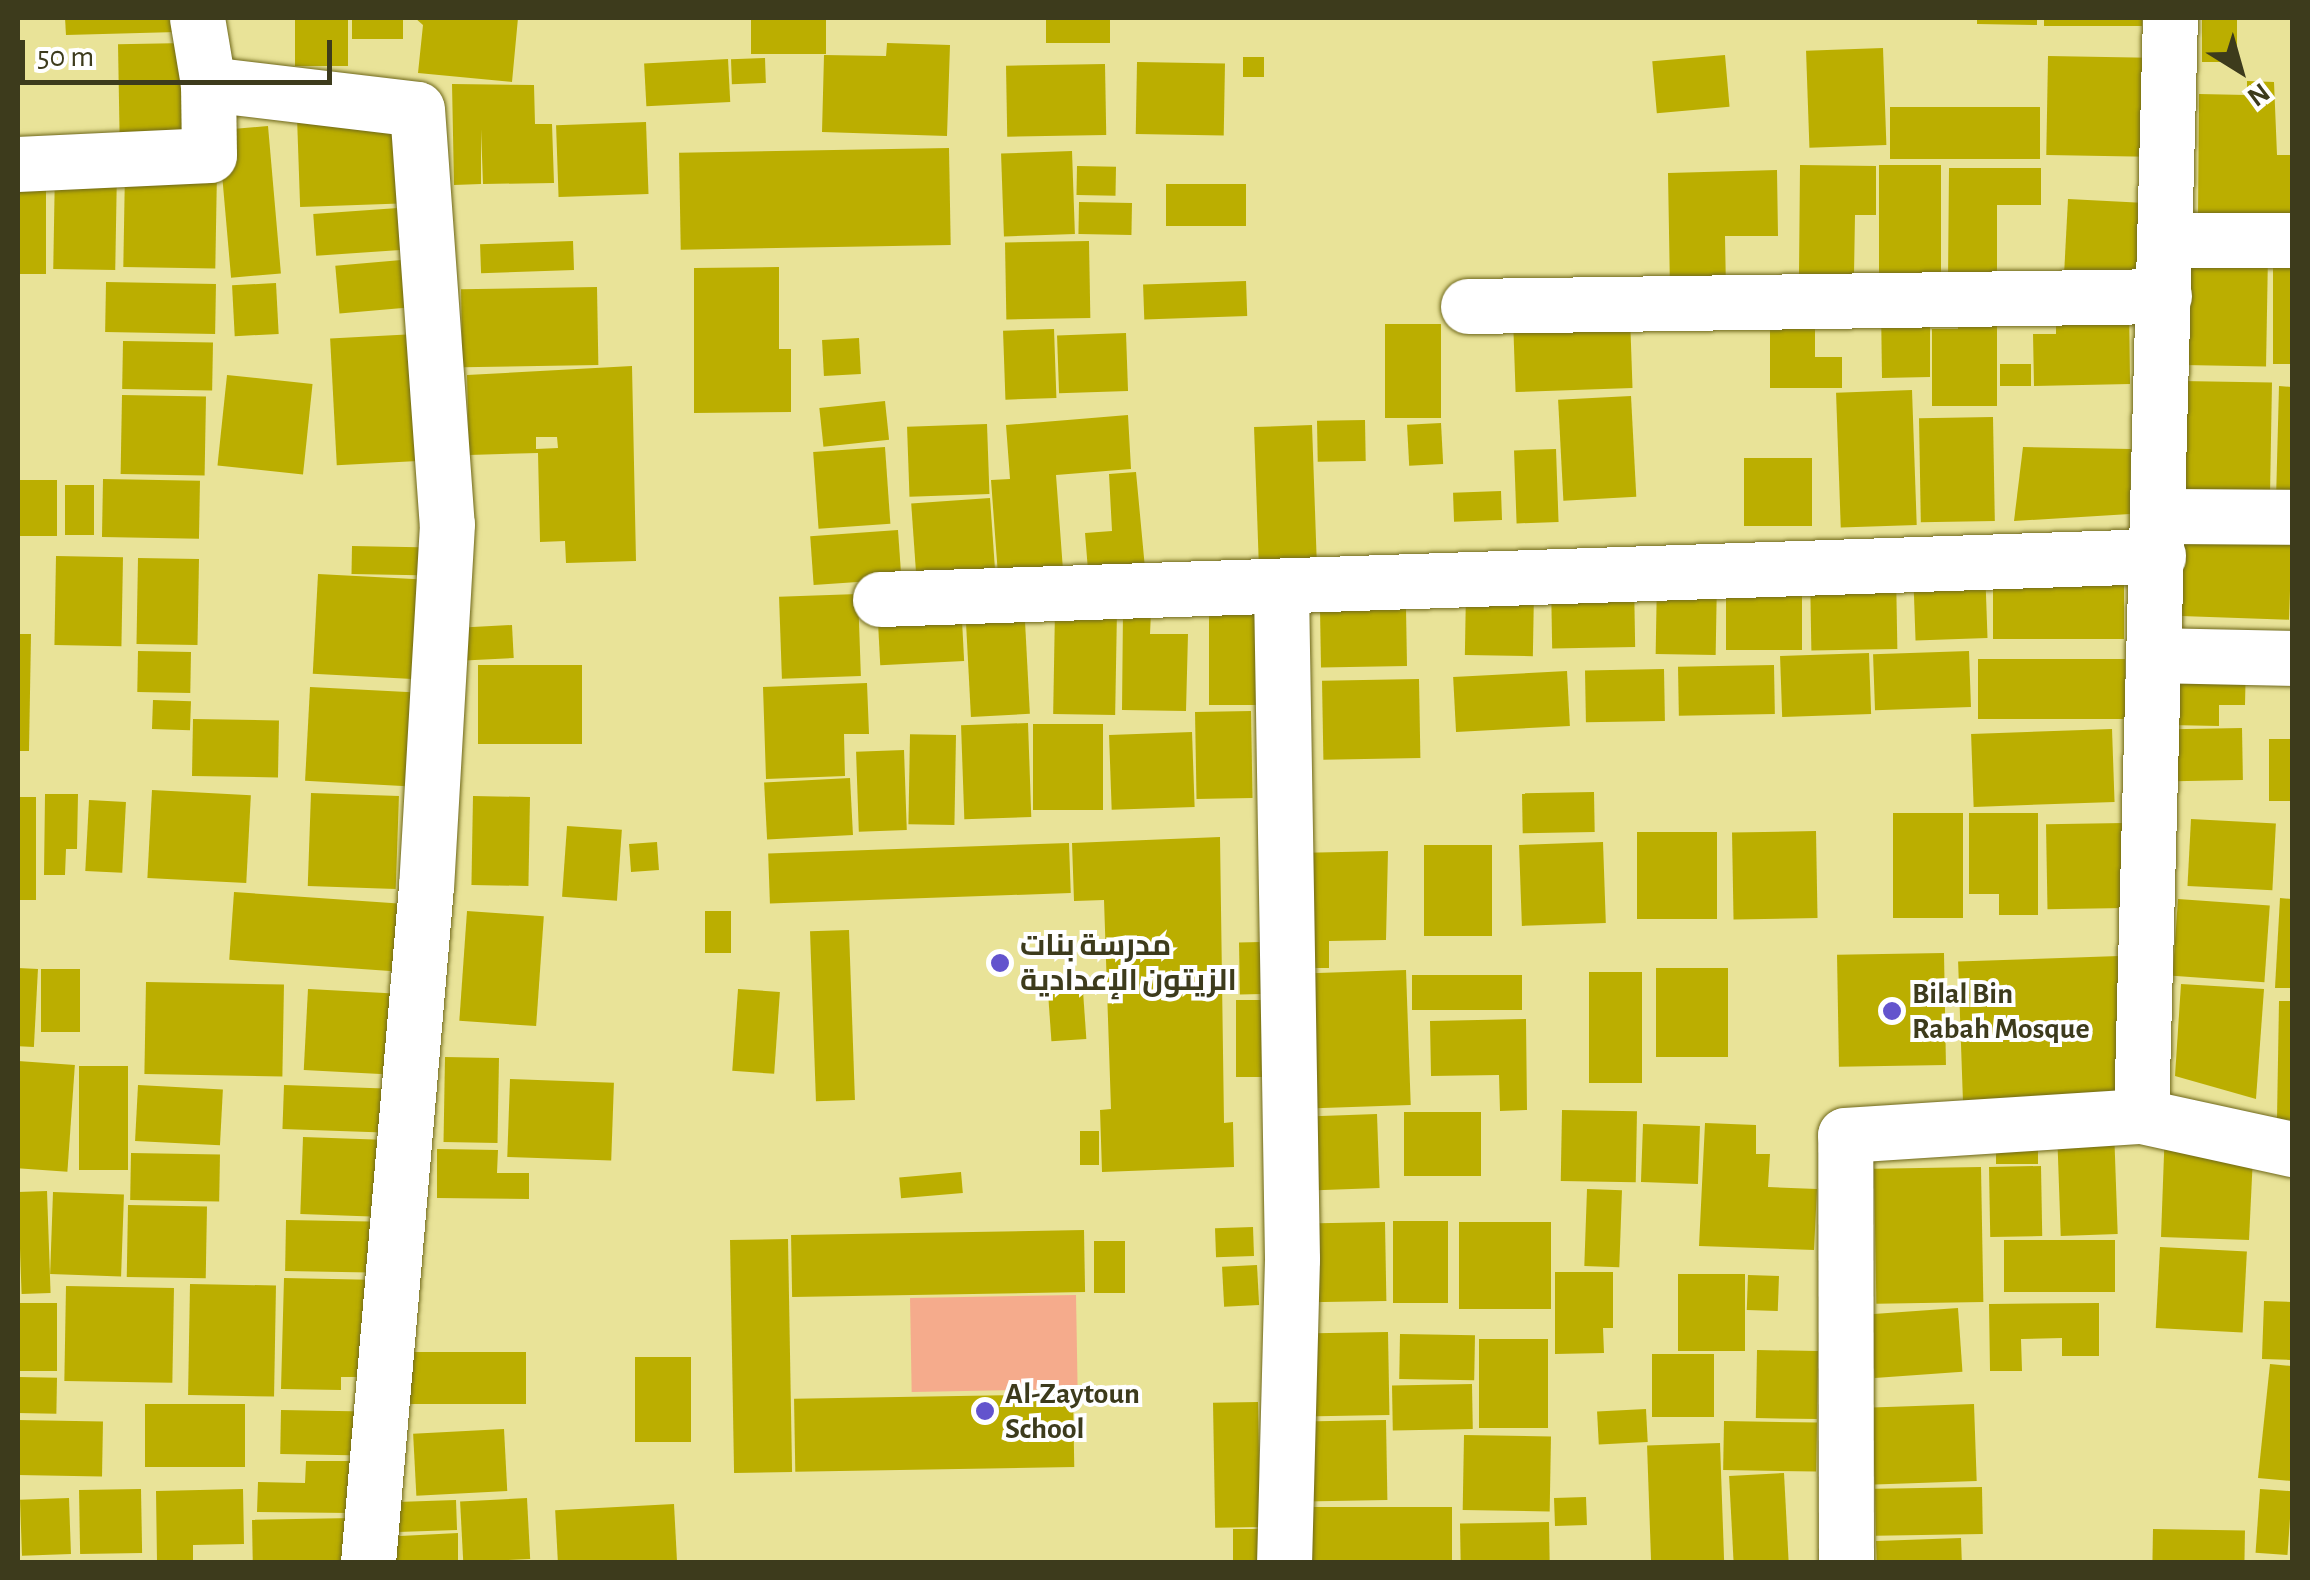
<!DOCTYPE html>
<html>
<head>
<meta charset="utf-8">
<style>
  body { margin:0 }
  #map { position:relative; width:2310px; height:1580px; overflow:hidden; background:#e9e398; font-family:"Alegreya Sans",Cairo,sans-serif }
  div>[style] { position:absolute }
  .green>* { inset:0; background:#f5ab8c; transform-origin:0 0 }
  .building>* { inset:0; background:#bbae00; transform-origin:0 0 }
  .roads { filter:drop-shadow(0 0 2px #6f681a) drop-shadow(0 0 2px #6f681a) }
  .minor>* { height:55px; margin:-27.5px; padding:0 27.5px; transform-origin:27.5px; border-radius:27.5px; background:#fff }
  .dots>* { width:28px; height:28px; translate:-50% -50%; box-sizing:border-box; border:5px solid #fff; border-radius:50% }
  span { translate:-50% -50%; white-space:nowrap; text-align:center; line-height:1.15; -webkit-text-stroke:8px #fff; paint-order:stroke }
  .poi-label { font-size:30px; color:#3d3b1c; font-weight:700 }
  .left { translate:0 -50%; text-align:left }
  .frame { position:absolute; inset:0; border:20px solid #3d3b1c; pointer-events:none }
  .north { position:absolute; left:2190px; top:20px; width:100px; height:100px; -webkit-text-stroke:8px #fff; paint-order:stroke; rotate:143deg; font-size:28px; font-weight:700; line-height:40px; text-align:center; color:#3d3b1c }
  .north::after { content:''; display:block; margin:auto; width:35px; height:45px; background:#3d3b1c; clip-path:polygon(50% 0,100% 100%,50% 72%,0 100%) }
  .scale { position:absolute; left:20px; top:40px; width:312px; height:45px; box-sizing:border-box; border:5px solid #3d3b1c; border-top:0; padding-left:12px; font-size:30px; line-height:35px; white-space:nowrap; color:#3d3b1c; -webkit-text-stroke:8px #fff; paint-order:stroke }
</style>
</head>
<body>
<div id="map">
  <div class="green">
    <i style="left:1076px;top:1295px;width:94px;height:166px;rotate:89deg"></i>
  </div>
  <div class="building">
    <i style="clip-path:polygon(65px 18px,176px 18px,177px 32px,66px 35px)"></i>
    <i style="left:295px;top:18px;width:53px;height:48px"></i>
    <i style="left:352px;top:18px;width:51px;height:21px"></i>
    <i style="clip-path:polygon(415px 18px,518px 18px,512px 82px,418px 73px,423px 25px)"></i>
    <i style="left:751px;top:18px;width:75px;height:36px"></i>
    <i style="left:1046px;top:18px;width:64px;height:25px"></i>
    <i style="clip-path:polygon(1977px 18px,2037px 18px,2037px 25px,1977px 24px)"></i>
    <i style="left:2044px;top:18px;width:98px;height:8px"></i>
    <i style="left:2202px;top:18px;width:35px;height:44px"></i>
    <i style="left:186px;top:43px;width:101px;height:68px;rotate:89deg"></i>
    <i style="clip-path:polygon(887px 43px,950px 45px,947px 136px,822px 132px,824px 55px,886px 56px)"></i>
    <i style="left:1883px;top:48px;width:97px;height:77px;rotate:88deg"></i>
    <i style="left:1725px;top:55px;width:52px;height:73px;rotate:85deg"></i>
    <i style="left:2048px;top:56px;width:101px;height:99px;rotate:1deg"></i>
    <i style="left:1264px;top:57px;width:20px;height:21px;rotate:90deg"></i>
    <i style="left:765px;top:58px;width:25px;height:34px;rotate:88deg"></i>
    <i style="left:728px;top:59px;width:43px;height:84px;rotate:87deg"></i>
    <i style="left:1137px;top:62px;width:88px;height:72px;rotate:1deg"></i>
    <i style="left:1105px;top:64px;width:71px;height:99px;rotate:89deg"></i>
    <i style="clip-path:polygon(2247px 81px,2274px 82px,2277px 155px,2292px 155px,2292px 218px,2198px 217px,2199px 94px,2247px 95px)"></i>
    <i style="clip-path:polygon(452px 84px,534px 85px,535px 124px,552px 124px,554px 183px,483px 184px,481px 129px,481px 184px,454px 185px)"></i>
    <i style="left:2040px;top:107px;width:52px;height:150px;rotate:90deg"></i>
    <i style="left:411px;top:115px;width:88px;height:114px;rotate:88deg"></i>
    <i style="left:646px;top:122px;width:72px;height:90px;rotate:88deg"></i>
    <i style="left:268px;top:126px;width:148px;height:50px;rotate:85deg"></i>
    <i style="left:949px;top:148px;width:97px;height:270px;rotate:89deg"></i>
    <i style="left:1072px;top:151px;width:83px;height:71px;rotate:88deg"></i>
    <i style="clip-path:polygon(1800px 165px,1876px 166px,1876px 215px,1855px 215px,1854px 275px,1799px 274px)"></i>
    <i style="left:1941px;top:165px;width:116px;height:62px;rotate:90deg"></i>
    <i style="left:1077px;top:166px;width:39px;height:29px;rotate:1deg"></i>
    <i style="left:55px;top:168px;width:62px;height:101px;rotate:1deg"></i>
    <i style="clip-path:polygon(1949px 168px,2041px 168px,2041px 205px,1997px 205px,1997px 280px,1948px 280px)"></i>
    <i style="left:125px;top:170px;width:92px;height:97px;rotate:1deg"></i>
    <i style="clip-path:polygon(1777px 170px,1778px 236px,1725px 236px,1726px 290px,1670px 291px,1668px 173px)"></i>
    <i style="left:18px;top:172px;width:28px;height:102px"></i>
    <i style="left:1166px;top:184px;width:80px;height:42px"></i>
    <i style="left:2068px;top:199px;width:73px;height:78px;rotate:3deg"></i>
    <i style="left:1079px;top:202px;width:53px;height:32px;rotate:1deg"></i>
    <i style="left:412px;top:207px;width:42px;height:99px;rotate:86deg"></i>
    <i style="left:573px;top:241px;width:29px;height:93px;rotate:88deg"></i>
    <i style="left:1089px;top:241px;width:77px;height:84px;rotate:89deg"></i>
    <i style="left:2273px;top:252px;width:19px;height:112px"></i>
    <i style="left:2186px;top:253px;width:82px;height:112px;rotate:1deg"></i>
    <i style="left:413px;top:259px;width:48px;height:78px;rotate:85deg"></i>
    <i style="clip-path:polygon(779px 267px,779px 349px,791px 349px,791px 412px,694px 413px,694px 268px)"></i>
    <i style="left:1246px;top:281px;width:35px;height:103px;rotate:88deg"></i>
    <i style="left:106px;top:282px;width:110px;height:50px;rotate:1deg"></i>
    <i style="left:276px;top:283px;width:51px;height:44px;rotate:87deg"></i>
    <i style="left:597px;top:287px;width:78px;height:136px;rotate:89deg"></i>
    <i style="clip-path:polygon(2129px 302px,2130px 384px,2034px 386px,2033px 334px,2056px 334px,2056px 303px)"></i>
    <i style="clip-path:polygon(1958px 306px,1997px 306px,1997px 406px,1932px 406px,1932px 329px,1958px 329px)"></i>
    <i style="clip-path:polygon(1881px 307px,1930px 326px,1930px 377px,1882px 378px)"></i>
    <i style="left:1630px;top:316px;width:72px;height:117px;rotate:88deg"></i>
    <i style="clip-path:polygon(1770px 316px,1815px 316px,1815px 357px,1842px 357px,1842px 388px,1770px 388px)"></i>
    <i style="left:1385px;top:324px;width:56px;height:94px"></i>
    <i style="left:1054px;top:329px;width:69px;height:51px;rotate:88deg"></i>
    <i style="left:1126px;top:333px;width:58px;height:69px;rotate:88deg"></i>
    <i style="left:416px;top:334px;width:127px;height:86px;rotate:87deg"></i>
    <i style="left:859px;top:338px;width:36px;height:37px;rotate:87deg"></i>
    <i style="left:123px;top:341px;width:90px;height:48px;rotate:1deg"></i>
    <i style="left:2031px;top:364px;width:22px;height:31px;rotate:90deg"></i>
    <i style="clip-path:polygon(evenodd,632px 366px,636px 561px,566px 563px,565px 541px,540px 542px,538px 453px,469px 455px,467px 375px,632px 366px,536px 437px,557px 437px,558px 448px,536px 449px,536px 437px)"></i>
    <i style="left:227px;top:375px;width:86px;height:91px;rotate:6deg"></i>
    <i style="left:2181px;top:381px;width:91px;height:113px;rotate:1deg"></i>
    <i style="clip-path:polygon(2279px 386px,2292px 387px,2292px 500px,2276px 500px)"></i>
    <i style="left:1912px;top:390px;width:135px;height:76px;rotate:88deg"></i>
    <i style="left:122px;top:395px;width:84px;height:79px;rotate:1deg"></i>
    <i style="left:1631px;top:396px;width:101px;height:73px;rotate:87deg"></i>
    <i style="left:885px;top:401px;width:39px;height:66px;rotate:84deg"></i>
    <i style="clip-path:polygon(1128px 415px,1131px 469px,1056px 475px,1063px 570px,998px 575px,991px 480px,1010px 479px,1006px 425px)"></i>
    <i style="left:1993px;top:417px;width:104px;height:74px;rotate:89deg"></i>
    <i style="left:1365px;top:420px;width:41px;height:48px;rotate:89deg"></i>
    <i style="left:1441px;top:423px;width:41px;height:34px;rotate:87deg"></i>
    <i style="left:987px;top:424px;width:70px;height:80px;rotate:88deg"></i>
    <i style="left:1312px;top:425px;width:135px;height:58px;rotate:88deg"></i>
    <i style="left:885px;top:447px;width:77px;height:72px;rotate:86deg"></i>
    <i style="clip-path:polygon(2023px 447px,2131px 449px,2130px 514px,2014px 521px)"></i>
    <i style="left:1556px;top:449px;width:73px;height:42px;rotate:88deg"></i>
    <i style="left:1744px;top:458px;width:68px;height:68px"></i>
    <i style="clip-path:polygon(1136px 472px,1146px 579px,1089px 583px,1085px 533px,1112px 531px,1109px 474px)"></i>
    <i style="left:103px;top:479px;width:97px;height:58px;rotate:1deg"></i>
    <i style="left:18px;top:480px;width:39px;height:56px"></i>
    <i style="left:65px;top:485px;width:29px;height:50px"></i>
    <i style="left:1501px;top:491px;width:29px;height:48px;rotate:88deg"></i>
    <i style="left:990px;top:498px;width:76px;height:79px;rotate:86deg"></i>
    <i style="left:898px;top:530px;width:49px;height:88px;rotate:86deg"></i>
    <i style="left:2184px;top:532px;width:108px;height:84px;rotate:2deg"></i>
    <i style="left:352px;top:546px;width:67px;height:28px;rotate:1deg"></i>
    <i style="left:56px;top:556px;width:67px;height:89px;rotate:1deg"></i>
    <i style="left:138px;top:558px;width:61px;height:86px;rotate:1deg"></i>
    <i style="left:2124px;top:564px;width:75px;height:131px;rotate:90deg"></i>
    <i style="left:1985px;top:566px;width:72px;height:72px;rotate:88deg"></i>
    <i style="left:1896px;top:571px;width:78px;height:86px;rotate:89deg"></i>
    <i style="left:318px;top:574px;width:100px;height:100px;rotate:3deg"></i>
    <i style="left:1726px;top:576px;width:76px;height:74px"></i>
    <i style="left:1657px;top:577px;width:60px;height:77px;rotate:1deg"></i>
    <i style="left:1634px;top:580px;width:67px;height:83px;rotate:89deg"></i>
    <i style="left:1466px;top:590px;width:68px;height:65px;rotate:1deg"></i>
    <i style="left:858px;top:594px;width:82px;height:79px;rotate:88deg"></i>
    <i style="left:961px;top:601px;width:60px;height:84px;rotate:87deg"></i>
    <i style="left:1024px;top:602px;width:112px;height:59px;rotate:87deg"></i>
    <i style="left:1406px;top:608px;width:58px;height:86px;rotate:89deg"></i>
    <i style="left:1055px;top:609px;width:62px;height:105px;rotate:1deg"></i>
    <i style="clip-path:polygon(1123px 611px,1151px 612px,1150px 634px,1188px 634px,1186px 711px,1122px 710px)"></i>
    <i style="left:1209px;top:615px;width:58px;height:90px"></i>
    <i style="left:512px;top:625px;width:33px;height:49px;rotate:87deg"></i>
    <i style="clip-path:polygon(18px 634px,31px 634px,29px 751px,18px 751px)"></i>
    <i style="left:138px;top:651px;width:53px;height:41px;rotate:1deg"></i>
    <i style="left:1969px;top:651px;width:56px;height:96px;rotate:88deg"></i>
    <i style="left:1869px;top:653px;width:61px;height:89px;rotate:88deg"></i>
    <i style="left:1978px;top:659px;width:147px;height:60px"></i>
    <i style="clip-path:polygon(2172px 659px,2246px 660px,2245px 705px,2219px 705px,2219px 726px,2170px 725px)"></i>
    <i style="left:478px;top:665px;width:104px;height:79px"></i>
    <i style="left:1774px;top:665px;width:49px;height:96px;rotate:89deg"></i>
    <i style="left:1664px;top:669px;width:52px;height:79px;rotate:89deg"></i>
    <i style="left:1567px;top:671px;width:55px;height:114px;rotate:87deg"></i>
    <i style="left:1419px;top:679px;width:79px;height:97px;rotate:89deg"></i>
    <i style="clip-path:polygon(867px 683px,869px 734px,844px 734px,845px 776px,766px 779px,763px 687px)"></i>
    <i style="left:310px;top:687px;width:102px;height:94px;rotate:3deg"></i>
    <i style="left:153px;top:700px;width:38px;height:29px;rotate:2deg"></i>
    <i style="left:1251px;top:711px;width:87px;height:56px;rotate:89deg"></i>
    <i style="left:193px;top:719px;width:86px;height:57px;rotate:1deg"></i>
    <i style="left:1028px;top:723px;width:94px;height:67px;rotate:88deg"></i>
    <i style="left:1033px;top:724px;width:70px;height:86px"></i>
    <i style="left:2242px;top:728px;width:52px;height:69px;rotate:89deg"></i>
    <i style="left:2112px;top:729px;width:73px;height:141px;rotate:88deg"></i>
    <i style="left:1192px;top:732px;width:75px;height:83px;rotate:88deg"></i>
    <i style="left:956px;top:735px;width:90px;height:46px;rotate:91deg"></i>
    <i style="left:2269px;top:739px;width:23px;height:62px"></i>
    <i style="left:904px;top:750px;width:80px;height:48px;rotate:88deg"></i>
    <i style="left:850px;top:778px;width:57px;height:86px;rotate:87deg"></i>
    <i style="left:152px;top:790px;width:99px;height:88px;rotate:3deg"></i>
    <i style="left:1594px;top:792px;width:40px;height:72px;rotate:89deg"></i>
    <i style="left:311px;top:793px;width:88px;height:93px;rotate:2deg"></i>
    <i style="clip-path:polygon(45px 794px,78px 794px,77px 849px,66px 849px,65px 875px,44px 875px)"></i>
    <i style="left:473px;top:796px;width:57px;height:89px;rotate:1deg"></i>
    <i style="left:18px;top:797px;width:18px;height:103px"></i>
    <i style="left:89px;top:800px;width:37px;height:71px;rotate:3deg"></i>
    <i style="left:1963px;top:813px;width:105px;height:70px;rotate:90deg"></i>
    <i style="clip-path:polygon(1969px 813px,2038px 813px,2038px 915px,1999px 915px,1999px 894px,1969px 894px)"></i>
    <i style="left:2191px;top:819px;width:85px;height:67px;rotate:3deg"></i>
    <i style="left:2124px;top:823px;width:85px;height:78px;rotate:89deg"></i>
    <i style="left:567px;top:826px;width:55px;height:71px;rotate:4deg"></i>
    <i style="left:1816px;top:831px;width:87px;height:84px;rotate:89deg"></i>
    <i style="left:1717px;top:832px;width:87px;height:80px;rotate:90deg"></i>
    <i style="clip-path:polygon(1220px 837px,1224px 1123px,1233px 1122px,1234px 1167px,1102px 1172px,1100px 1110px,1111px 1109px,1104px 900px,1074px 901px,1072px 843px)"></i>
    <i style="left:657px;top:842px;width:28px;height:28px;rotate:86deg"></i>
    <i style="left:1603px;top:842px;width:81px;height:84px;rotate:88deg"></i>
    <i style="left:1069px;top:843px;width:50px;height:301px;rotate:88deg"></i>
    <i style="left:1424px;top:845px;width:68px;height:91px"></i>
    <i style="clip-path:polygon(1388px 851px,1386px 940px,1329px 941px,1329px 968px,1300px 968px,1295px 853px)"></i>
    <i style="left:234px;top:892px;width:172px;height:68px;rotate:4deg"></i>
    <i style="clip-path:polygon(2280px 898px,2292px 899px,2292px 988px,2275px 988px)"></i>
    <i style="left:2178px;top:899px;width:92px;height:77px;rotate:4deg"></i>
    <i style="left:467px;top:911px;width:77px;height:110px;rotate:4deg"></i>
    <i style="left:705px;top:911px;width:26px;height:42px"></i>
    <i style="left:849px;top:930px;width:170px;height:39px;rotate:88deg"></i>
    <i style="left:1261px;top:942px;width:52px;height:22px;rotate:89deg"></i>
    <i style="left:1944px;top:953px;width:112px;height:107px;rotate:89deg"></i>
    <i style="left:2119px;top:956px;width:142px;height:161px;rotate:88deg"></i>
    <i style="left:18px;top:968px;width:20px;height:78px;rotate:3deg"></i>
    <i style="left:1656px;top:968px;width:72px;height:89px"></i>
    <i style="left:41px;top:969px;width:39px;height:63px"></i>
    <i style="left:1406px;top:970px;width:135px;height:103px;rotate:88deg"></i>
    <i style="left:1589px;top:972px;width:53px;height:111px"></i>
    <i style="left:1522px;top:975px;width:35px;height:110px;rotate:90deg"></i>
    <i style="left:146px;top:982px;width:138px;height:92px;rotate:1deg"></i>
    <i style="clip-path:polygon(2181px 984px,2264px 989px,2256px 1099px,2175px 1076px)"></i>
    <i style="left:308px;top:989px;width:91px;height:81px;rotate:3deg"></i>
    <i style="left:738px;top:989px;width:42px;height:82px;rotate:4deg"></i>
    <i style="left:1083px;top:991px;width:48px;height:35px;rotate:86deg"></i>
    <i style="left:1236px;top:1000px;width:26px;height:77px"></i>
    <i style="clip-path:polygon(2279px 1001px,2292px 1001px,2292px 1120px,2277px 1119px)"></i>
    <i style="clip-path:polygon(1526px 1019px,1527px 1110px,1500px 1111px,1499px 1075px,1431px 1076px,1430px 1021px)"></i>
    <i style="left:445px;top:1057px;width:54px;height:85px;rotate:1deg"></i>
    <i style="left:18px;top:1061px;width:57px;height:107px;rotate:4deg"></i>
    <i style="left:79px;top:1066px;width:49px;height:104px"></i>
    <i style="left:510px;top:1079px;width:104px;height:78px;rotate:2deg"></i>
    <i style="left:138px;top:1085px;width:85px;height:56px;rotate:3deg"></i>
    <i style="left:284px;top:1085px;width:115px;height:44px;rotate:2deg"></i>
    <i style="left:1562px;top:1110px;width:75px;height:71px;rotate:1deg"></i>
    <i style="left:1404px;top:1112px;width:77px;height:64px"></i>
    <i style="left:1377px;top:1114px;width:74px;height:77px;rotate:88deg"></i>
    <i style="clip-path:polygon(1705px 1123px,1756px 1125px,1756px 1154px,1770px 1154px,1768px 1187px,1817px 1189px,1814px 1250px,1699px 1246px)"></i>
    <i style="left:1643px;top:1124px;width:57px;height:58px;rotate:2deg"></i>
    <i style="clip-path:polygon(2165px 1127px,2253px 1156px,2249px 1240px,2161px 1237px)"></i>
    <i style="left:2114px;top:1128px;width:106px;height:57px;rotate:88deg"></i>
    <i style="left:1080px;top:1131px;width:19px;height:34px"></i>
    <i style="left:2038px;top:1131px;width:33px;height:42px;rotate:90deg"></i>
    <i style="left:303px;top:1137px;width:92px;height:77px;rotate:2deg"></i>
    <i style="clip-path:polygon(437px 1149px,498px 1150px,497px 1173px,529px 1173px,529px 1199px,437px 1198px)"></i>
    <i style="left:131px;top:1153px;width:89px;height:47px;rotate:1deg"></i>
    <i style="left:2041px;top:1166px;width:70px;height:52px;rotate:89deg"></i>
    <i style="left:1981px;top:1167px;width:135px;height:107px;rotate:89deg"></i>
    <i style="left:961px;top:1172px;width:21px;height:62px;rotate:85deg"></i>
    <i style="left:1587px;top:1189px;width:35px;height:77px;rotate:2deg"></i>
    <i style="left:47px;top:1191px;width:102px;height:29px;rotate:88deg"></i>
    <i style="left:53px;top:1192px;width:71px;height:82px;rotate:2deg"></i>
    <i style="left:128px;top:1205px;width:79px;height:72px;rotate:1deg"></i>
    <i style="left:286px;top:1220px;width:99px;height:51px;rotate:1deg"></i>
    <i style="left:1393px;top:1221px;width:55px;height:82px"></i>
    <i style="left:1385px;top:1222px;width:79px;height:79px;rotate:89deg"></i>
    <i style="left:1459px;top:1222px;width:92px;height:87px"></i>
    <i style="left:1253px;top:1227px;width:29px;height:38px;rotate:88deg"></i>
    <i style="left:1084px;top:1230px;width:62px;height:293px;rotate:89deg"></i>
    <i style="left:788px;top:1239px;width:233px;height:58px;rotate:89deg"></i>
    <i style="left:2115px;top:1240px;width:52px;height:111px;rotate:90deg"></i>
    <i style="left:1094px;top:1241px;width:31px;height:52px"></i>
    <i style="left:2160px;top:1247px;width:87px;height:81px;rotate:3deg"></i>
    <i style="left:1257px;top:1265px;width:40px;height:35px;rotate:87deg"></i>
    <i style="clip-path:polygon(1555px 1272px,1613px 1272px,1613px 1328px,1603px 1328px,1604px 1353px,1555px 1354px)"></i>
    <i style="left:1678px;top:1274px;width:67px;height:77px"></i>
    <i style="left:1748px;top:1275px;width:31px;height:35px;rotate:2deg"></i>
    <i style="clip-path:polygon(284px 1278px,381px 1280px,379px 1377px,341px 1377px,341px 1390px,281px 1389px)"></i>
    <i style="left:190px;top:1284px;width:86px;height:111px;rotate:1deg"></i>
    <i style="left:66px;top:1286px;width:108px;height:95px;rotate:1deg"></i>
    <i style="left:2264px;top:1301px;width:28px;height:58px;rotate:2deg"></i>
    <i style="left:18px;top:1303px;width:39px;height:68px"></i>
    <i style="clip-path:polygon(2099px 1303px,2099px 1356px,2062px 1356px,2062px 1338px,2021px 1339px,2022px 1371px,1990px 1371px,1989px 1304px)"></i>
    <i style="left:1958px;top:1308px;width:64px;height:88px;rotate:86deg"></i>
    <i style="left:1388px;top:1332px;width:83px;height:87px;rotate:89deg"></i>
    <i style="left:1400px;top:1334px;width:75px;height:45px;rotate:1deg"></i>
    <i style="left:1479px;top:1339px;width:69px;height:89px"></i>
    <i style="left:1757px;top:1350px;width:61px;height:68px;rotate:1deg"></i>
    <i style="left:410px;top:1352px;width:116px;height:52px"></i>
    <i style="left:1714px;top:1354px;width:63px;height:62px;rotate:90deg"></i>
    <i style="left:635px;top:1357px;width:56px;height:85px"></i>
    <i style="clip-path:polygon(2270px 1364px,2292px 1366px,2292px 1481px,2258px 1478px)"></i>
    <i style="left:18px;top:1377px;width:39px;height:36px;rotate:1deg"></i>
    <i style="left:1472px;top:1384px;width:45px;height:80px;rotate:89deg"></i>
    <i style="left:1073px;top:1394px;width:73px;height:279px;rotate:89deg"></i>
    <i style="left:1258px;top:1402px;width:125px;height:45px;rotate:89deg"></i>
    <i style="left:145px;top:1404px;width:100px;height:63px"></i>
    <i style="left:1974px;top:1404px;width:77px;height:102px;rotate:88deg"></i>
    <i style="left:1646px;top:1409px;width:33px;height:49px;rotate:87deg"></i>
    <i style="left:281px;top:1410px;width:85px;height:44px;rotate:1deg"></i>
    <i style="left:18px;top:1420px;width:85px;height:55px;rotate:1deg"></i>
    <i style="left:1386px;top:1420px;width:80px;height:83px;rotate:89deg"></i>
    <i style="left:1724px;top:1421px;width:93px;height:49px;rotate:1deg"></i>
    <i style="left:504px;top:1429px;width:62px;height:91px;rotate:87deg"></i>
    <i style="left:1464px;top:1435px;width:87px;height:75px;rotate:1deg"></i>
    <i style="left:1720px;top:1443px;width:119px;height:73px;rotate:88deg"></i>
    <i style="clip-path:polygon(306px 1461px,366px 1461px,350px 1513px,257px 1512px,258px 1482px,305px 1483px)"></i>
    <i style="left:1784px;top:1473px;width:89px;height:55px;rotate:87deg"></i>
    <i style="left:1982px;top:1487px;width:47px;height:107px;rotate:89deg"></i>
    <i style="left:141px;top:1489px;width:64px;height:62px;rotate:89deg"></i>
    <i style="clip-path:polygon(243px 1489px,244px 1544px,193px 1545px,193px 1562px,157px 1562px,156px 1491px)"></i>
    <i style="left:2260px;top:1489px;width:32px;height:64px;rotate:4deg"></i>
    <i style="left:1586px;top:1497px;width:28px;height:32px;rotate:88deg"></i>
    <i style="left:69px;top:1498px;width:56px;height:49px;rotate:88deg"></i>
    <i style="left:527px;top:1498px;width:61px;height:67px;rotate:87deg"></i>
    <i style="left:456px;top:1500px;width:30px;height:74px;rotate:88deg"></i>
    <i style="left:674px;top:1504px;width:58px;height:119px;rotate:87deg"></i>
    <i style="left:1452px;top:1507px;width:55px;height:144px;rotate:90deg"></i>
    <i style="left:353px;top:1518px;width:44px;height:101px;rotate:89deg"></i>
    <i style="left:1549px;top:1522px;width:40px;height:89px;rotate:89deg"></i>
    <i style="left:1260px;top:1529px;width:33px;height:27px;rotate:90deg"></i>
    <i style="left:2153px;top:1529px;width:92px;height:33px;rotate:1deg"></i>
    <i style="clip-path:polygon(458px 1533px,458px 1562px,382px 1562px,381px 1537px)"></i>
    <i style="left:1961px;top:1538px;width:24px;height:85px;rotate:88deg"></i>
  </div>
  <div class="roads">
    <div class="minor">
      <i style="left:197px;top:18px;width:67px;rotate:80.5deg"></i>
      <i style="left:208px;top:84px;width:210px;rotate:6.8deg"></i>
      <i style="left:417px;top:109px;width:416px;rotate:85.9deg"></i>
      <i style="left:447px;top:524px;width:363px;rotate:93.3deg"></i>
      <i style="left:426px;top:886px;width:678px;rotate:94.9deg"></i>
      <i style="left:18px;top:164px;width:191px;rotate:-2.7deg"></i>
      <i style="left:209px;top:155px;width:71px;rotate:-90.8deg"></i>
      <i style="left:2167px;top:240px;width:125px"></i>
      <i style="left:1468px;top:306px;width:696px;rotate:-0.82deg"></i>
      <i style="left:2159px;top:516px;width:133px;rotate:0.4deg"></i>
      <i style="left:1281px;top:588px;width:671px;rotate:89.06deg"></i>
      <i style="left:1292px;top:1259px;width:303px;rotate:91.5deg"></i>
      <i style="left:880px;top:599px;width:1279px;rotate:-1.93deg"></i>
      <i style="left:2154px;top:655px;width:138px;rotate:1.2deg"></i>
      <i style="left:2141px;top:1116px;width:1098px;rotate:-88.49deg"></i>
      <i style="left:1846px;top:1562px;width:427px;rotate:-90.1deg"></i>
      <i style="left:1845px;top:1135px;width:297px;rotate:-3.7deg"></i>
      <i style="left:2141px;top:1116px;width:155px;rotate:12.3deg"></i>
    </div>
  </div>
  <div class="dots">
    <i style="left:1000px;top:963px;background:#6354cd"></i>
    <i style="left:1892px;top:1011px;background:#6354cd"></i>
    <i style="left:985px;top:1411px;background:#6354cd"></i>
  </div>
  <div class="poi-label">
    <span class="left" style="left:1020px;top:963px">مدرسة بنات<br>الزيتون الإعدادية</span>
    <span class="left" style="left:1912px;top:1011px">Bilal Bin<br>Rabah Mosque</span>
    <span class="left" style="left:1005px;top:1411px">Al-Zaytoun<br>School</span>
  </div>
  <div class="frame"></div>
  <div class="north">N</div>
  <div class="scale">50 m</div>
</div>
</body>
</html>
